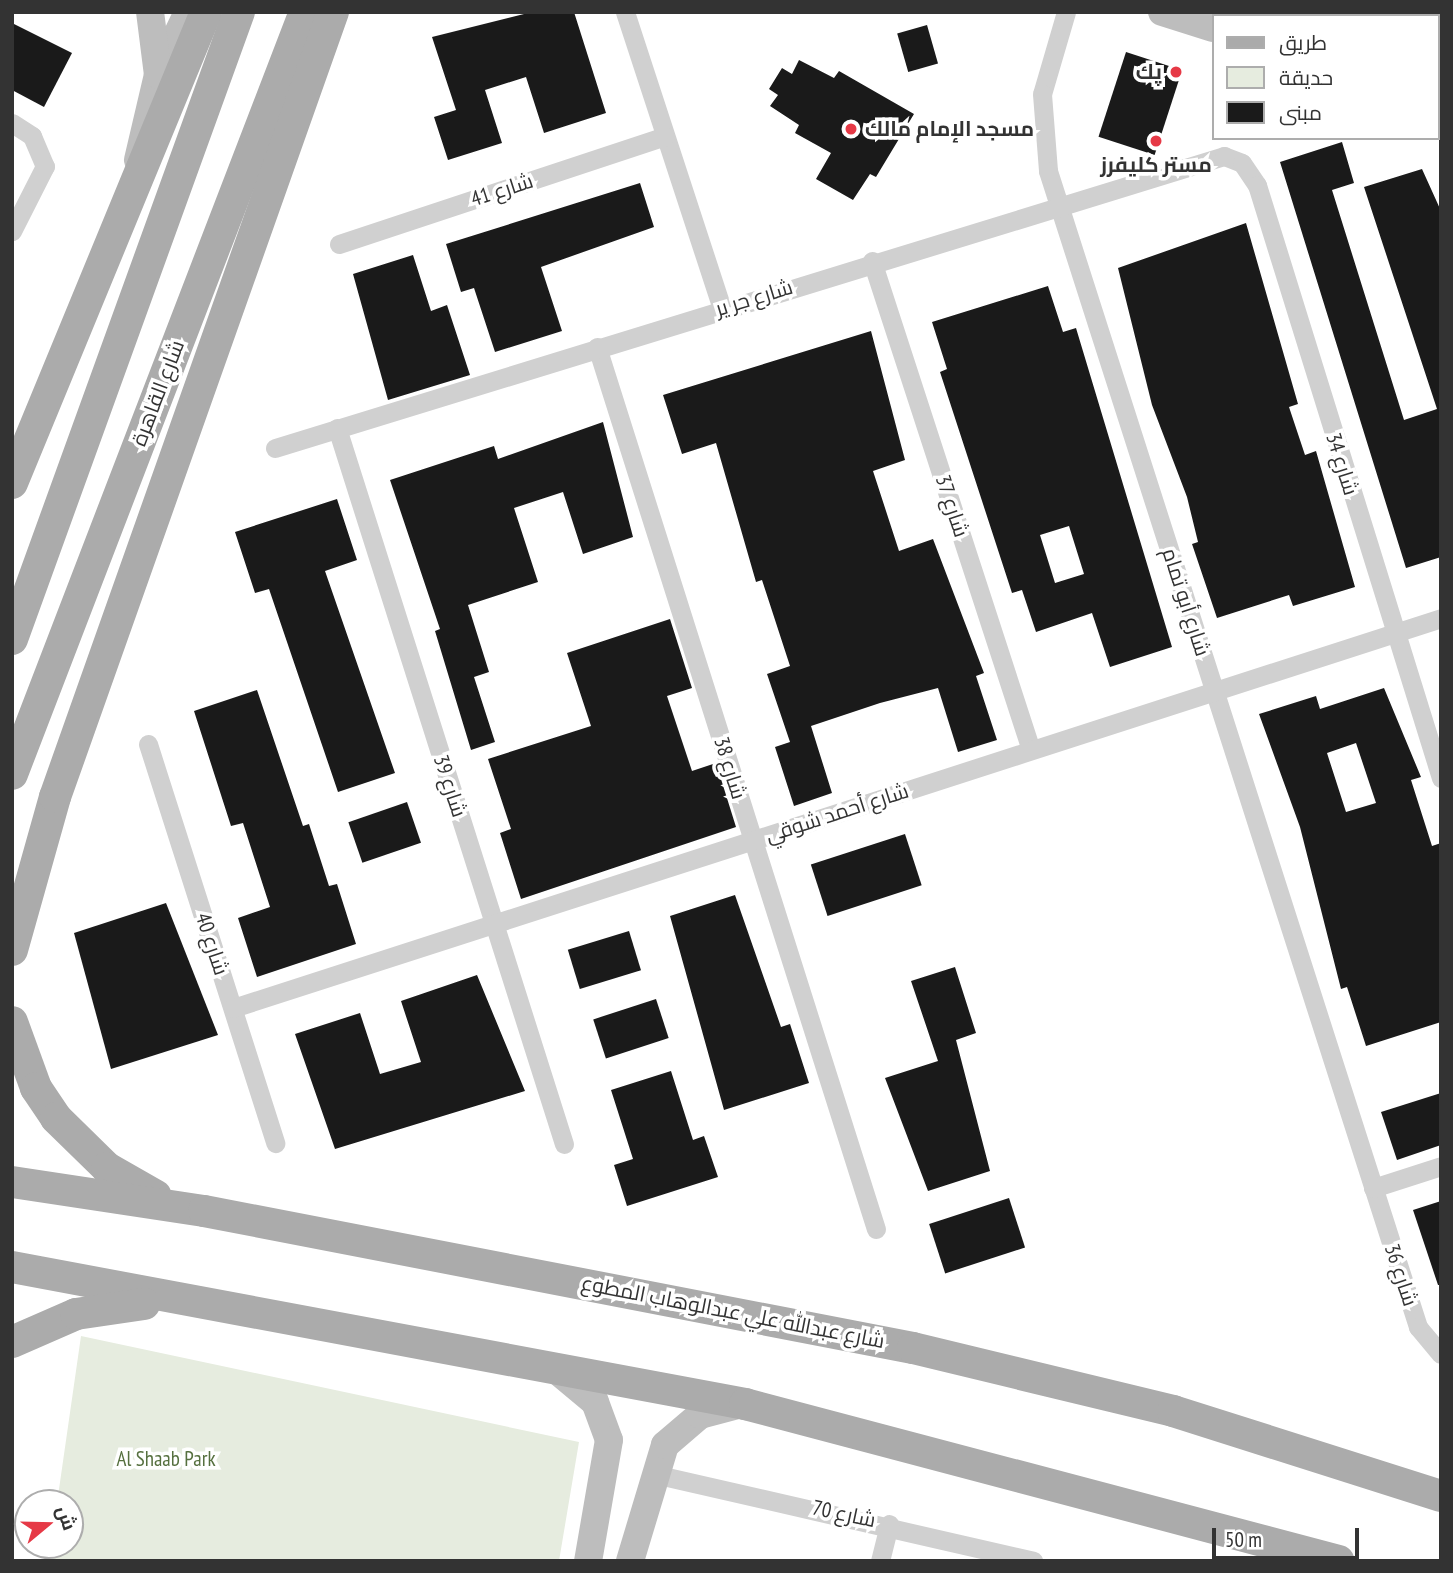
<!DOCTYPE html>
<html>
<head>
<meta charset="utf-8">
<style>
  body { margin:0 }
  #map { position:relative; width:1453px; height:1573px; overflow:hidden; background:#fff; font-family:"PT Sans Narrow",Cairo,sans-serif }
  div>[style] { position:absolute }
  .green>* { inset:0; background:#e6ecdf }
  .building>* { inset:0; background:#1a1a1a; transform-origin:0 0 }
  .street>* { height:19px; margin:-9.5px; padding:0 9.5px; transform-origin:9.5px; border-radius:9.5px; background:#d0d0d0 }
  .secondary>* { height:28px; margin:-14px; padding:0 14px; transform-origin:14px; border-radius:14px; background:#bdbdbd }
  .primary>* { height:32px; margin:-16px; padding:0 16px; transform-origin:16px; border-radius:16px; background:#ababab }
  .dots>* { width:19px; height:19px; translate:-50% -50%; box-sizing:border-box; border:4px solid #fff; border-radius:50% }
  span { translate:-50% -50%; white-space:nowrap; text-align:center; line-height:1.15; -webkit-text-stroke:7px #fff; paint-order:stroke }
  .poi-label { font-size:21px; color:#333; font-weight:700 }
  .right { translate:-100% -50%; text-align:right }
  .left { translate:0 -50%; text-align:left }
  .street-label { font-size:21px; color:#333 }
  .park-label { font-size:21px; color:#56703f }
  .frame { position:absolute; inset:0; border:14px solid #333; pointer-events:none }
  .legend { position:absolute; left:1212px; top:14px; width:228px; height:126px; box-sizing:border-box; background:#fff; border:2px solid #adadad; margin:0; padding:9px 12px; list-style:none; font-size:21px; color:#333 }
  .legend li { display:flex; align-items:center; gap:14px; height:35px }
  .legend b { width:35px; border:2px solid #adadad }
  .north { position:absolute; left:14px; top:1489px; width:70px; height:70px; box-sizing:border-box; background:#fff; border:2px solid #adadad; border-radius:50%; rotate:71deg; font-size:19px; font-weight:700; line-height:28px; text-align:center; color:#333 }
  .north::after { content:''; display:block; margin:auto; width:24px; height:32px; background:#e63946; clip-path:polygon(50% 0,100% 100%,50% 72%,0 100%) }
  .scale { position:absolute; left:1212px; top:1528px; width:147px; height:32px; box-sizing:border-box; border:4px solid #333; border-top:0; padding-left:9px; font-size:21px; line-height:24px; white-space:nowrap; color:#333; -webkit-text-stroke:5px #fff; paint-order:stroke }
</style>
</head>
<body>
<div id="map">
  <div class="green">
    <i style="clip-path:polygon(81px 1336px,579px 1442px,559px 1561px,48px 1561px,50px 1545px,70px 1545px,70px 1503px,57px 1503px)"></i>
  </div>
  <div class="building">
    <i style="clip-path:polygon(532px 12px,574px 12px,606px 113px,544px 133px,526px 77px,485px 90px,502px 143px,448px 160px,434px 117px,456px 110px,432px 37px)"></i>
    <i style="clip-path:polygon(12px 23px,72px 53px,44px 107px,12px 90px)"></i>
    <i style="left:927px;top:25px;width:40px;height:31px;rotate:74deg"></i>
    <i style="left:1126px;top:52px;width:59px;height:89px;rotate:18deg"></i>
    <i style="clip-path:polygon(799px 60px,834px 78px,839px 71px,914px 114px,876px 177px,870px 174px,853px 200px,816px 179px,831px 153px,795px 133px,799px 125px,770px 106px,778px 95px,769px 89px,782px 68px,792px 74px)"></i>
    <i style="clip-path:polygon(1342px 142px,1354px 183px,1332px 190px,1404px 420px,1437px 409px,1364px 187px,1422px 169px,1441px 211px,1441px 557px,1406px 568px,1280px 162px)"></i>
    <i style="clip-path:polygon(640px 183px,654px 227px,541px 267px,562px 331px,495px 352px,474px 288px,461px 292px,446px 244px)"></i>
    <i style="clip-path:polygon(1246px 223px,1298px 404px,1289px 407px,1305px 455px,1316px 451px,1355px 587px,1293px 606px,1289px 595px,1217px 618px,1192px 544px,1198px 542px,1187px 497px,1152px 405px,1118px 268px)"></i>
    <i style="clip-path:polygon(413px 255px,431px 311px,447px 305px,470px 375px,388px 400px,353px 274px)"></i>
    <i style="clip-path:polygon(evenodd,1048px 286px,1063px 332px,1076px 328px,1172px 647px,1110px 667px,1092px 613px,1036px 632px,1022px 590px,1012px 593px,940px 372px,947px 369px,932px 322px,1048px 286px,1069px 526px,1084px 574px,1055px 583px,1040px 535px,1069px 526px)"></i>
    <i style="clip-path:polygon(871px 331px,905px 460px,873px 471px,899px 551px,933px 539px,984px 673px,976px 676px,997px 740px,958px 752px,938px 688px,880px 703px,811px 726px,832px 793px,794px 806px,775px 747px,790px 742px,767px 674px,790px 666px,762px 580px,756px 582px,716px 443px,682px 454px,663px 395px)"></i>
    <i style="clip-path:polygon(603px 422px,633px 537px,583px 554px,563px 492px,514px 508px,538px 582px,468px 605px,489px 672px,474px 677px,495px 742px,471px 750px,435px 631px,440px 629px,390px 480px,494px 446px,498px 459px)"></i>
    <i style="clip-path:polygon(337px 499px,357px 560px,325px 571px,395px 773px,338px 792px,269px 589px,255px 593px,235px 532px)"></i>
    <i style="clip-path:polygon(670px 619px,692px 688px,667px 696px,692px 771px,716px 763px,736px 827px,521px 899px,500px 833px,511px 829px,488px 759px,591px 726px,567px 653px)"></i>
    <i style="clip-path:polygon(evenodd,1384px 688px,1421px 777px,1411px 780px,1432px 846px,1441px 843px,1441px 1022px,1366px 1046px,1347px 987px,1341px 989px,1300px 827px,1259px 714px,1316px 696px,1320px 709px,1384px 688px,1356px 743px,1376px 803px,1346px 812px,1327px 753px,1356px 743px)"></i>
    <i style="clip-path:polygon(257px 690px,303px 826px,309px 824px,329px 886px,337px 884px,356px 944px,257px 977px,238px 918px,270px 907px,243px 823px,231px 826px,194px 711px)"></i>
    <i style="left:407px;top:802px;width:43px;height:62px;rotate:71deg"></i>
    <i style="left:905px;top:834px;width:54px;height:99px;rotate:72deg"></i>
    <i style="clip-path:polygon(735px 895px,781px 1027px,790px 1024px,809px 1083px,724px 1110px,670px 916px)"></i>
    <i style="clip-path:polygon(166px 903px,218px 1035px,111px 1069px,74px 933px)"></i>
    <i style="left:629px;top:931px;width:41px;height:64px;rotate:73deg"></i>
    <i style="clip-path:polygon(955px 967px,976px 1033px,956px 1040px,990px 1171px,928px 1191px,885px 1078px,938px 1061px,911px 981px)"></i>
    <i style="clip-path:polygon(477px 975px,525px 1091px,335px 1149px,295px 1034px,360px 1013px,380px 1074px,421px 1062px,401px 1001px)"></i>
    <i style="left:656px;top:999px;width:41px;height:66px;rotate:72deg"></i>
    <i style="clip-path:polygon(671px 1071px,693px 1140px,704px 1136px,718px 1177px,627px 1206px,614px 1165px,633px 1159px,611px 1090px)"></i>
    <i style="clip-path:polygon(1441px 1093px,1441px 1145px,1397px 1160px,1381px 1112px)"></i>
    <i style="left:1009px;top:1198px;width:52px;height:84px;rotate:72deg"></i>
    <i style="clip-path:polygon(1441px 1201px,1441px 1285px,1438px 1285px,1413px 1210px)"></i>
  </div>
  <div class="street">
    <i style="left:625px;top:12px;width:311px;rotate:71.9deg"></i>
    <i style="left:1066px;top:12px;width:85px;rotate:106.3deg"></i>
    <i style="left:1042px;top:94px;width:77px;rotate:85.5deg"></i>
    <i style="left:1048px;top:171px;width:1214px;rotate:72.25deg"></i>
    <i style="left:1418px;top:1327px;width:35px;rotate:50deg"></i>
    <i style="left:12px;top:123px;width:24px;rotate:33deg"></i>
    <i style="left:32px;top:136px;width:33px;rotate:67deg"></i>
    <i style="left:45px;top:166px;width:73px;rotate:116.9deg"></i>
    <i style="left:339px;top:244px;width:343px;rotate:-18.3deg"></i>
    <i style="left:872px;top:261px;width:514px;rotate:71.99deg"></i>
    <i style="left:597px;top:347px;width:925px;rotate:72.45deg"></i>
    <i style="left:337px;top:428px;width:751px;rotate:72.41deg"></i>
    <i style="left:275px;top:448px;width:993px;rotate:-17.1deg"></i>
    <i style="left:1224px;top:156px;width:19px;rotate:21deg"></i>
    <i style="left:1242px;top:163px;width:27px;rotate:56deg"></i>
    <i style="left:1257px;top:185px;width:621px;rotate:72.76deg"></i>
    <i style="left:148px;top:744px;width:419px;rotate:72.3deg"></i>
    <i style="left:233px;top:1008px;width:1269px;rotate:-17.89deg"></i>
    <i style="left:1373px;top:1188px;width:71px;rotate:-17.9deg"></i>
    <i style="left:654px;top:1474px;width:389px;rotate:12.9deg"></i>
    <i style="left:880px;top:1561px;width:38px;rotate:-76deg"></i>
  </div>
  <div class="secondary">
    <i style="left:1162px;top:12px;width:53px;rotate:17.4deg"></i>
    <i style="left:1322px;top:12px;width:11px;rotate:22deg"></i>
    <i style="left:1437px;top:48px;width:4px;rotate:14deg"></i>
    <i style="left:158px;top:75px;width:70px;rotate:-64.5deg"></i>
    <i style="left:1437px;top:97px;width:4px;rotate:14deg"></i>
    <i style="left:138px;top:160px;width:87px;rotate:-76.8deg"></i>
    <i style="left:158px;top:75px;width:64px;rotate:-97.2deg"></i>
    <i style="left:554px;top:1368px;width:53px;rotate:39.7deg"></i>
    <i style="left:595px;top:1402px;width:40px;rotate:69.8deg"></i>
    <i style="left:609px;top:1440px;width:123px;rotate:99.8deg"></i>
    <i style="left:630px;top:1561px;width:121px;rotate:-73.2deg"></i>
    <i style="left:665px;top:1445px;width:46px;rotate:-40.6deg"></i>
    <i style="left:700px;top:1415px;width:42px;rotate:-15deg"></i>
  </div>
  <div class="primary">
    <i style="left:12px;top:483px;width:509px;rotate:-67.61deg"></i>
    <i style="left:12px;top:639px;width:667px;rotate:-70.1deg"></i>
    <i style="left:12px;top:774px;width:816px;rotate:-68.97deg"></i>
    <i style="left:12px;top:950px;width:159px;rotate:-74.3deg"></i>
    <i style="left:55px;top:797px;width:833px;rotate:-70.5deg"></i>
    <i style="left:12px;top:1022px;width:70px;rotate:70deg"></i>
    <i style="left:36px;top:1088px;width:36px;rotate:56deg"></i>
    <i style="left:56px;top:1118px;width:71px;rotate:44.4deg"></i>
    <i style="left:107px;top:1168px;width:56px;rotate:29.7deg"></i>
    <i style="left:12px;top:1182px;width:194px;rotate:8.6deg"></i>
    <i style="left:204px;top:1211px;width:722px;rotate:10.94deg"></i>
    <i style="left:913px;top:1348px;width:268px;rotate:13.6deg"></i>
    <i style="left:1173px;top:1411px;width:281px;rotate:17.6deg"></i>
    <i style="left:12px;top:1267px;width:746px;rotate:10.59deg"></i>
    <i style="left:745px;top:1404px;width:614px;rotate:14.81deg"></i>
    <i style="left:12px;top:1342px;width:70px;rotate:-23.6deg"></i>
    <i style="left:76px;top:1314px;width:69px;rotate:-8.4deg"></i>
  </div>
  <div class="dots">
    <i style="left:1176px;top:72px;background:#e63946"></i>
    <i style="left:851px;top:129px;background:#e63946"></i>
    <i style="left:1156px;top:141px;background:#e63946"></i>
  </div>
  <div class="poi-label">
    <span class="right" style="left:1162px;top:72px">پك</span>
    <span class="left" style="left:865px;top:129px">مسجد الإمام مالك</span>
    <span style="left:1156px;top:165px">مستر كليفرز</span>
  </div>
  <div class="street-label">
    <span style="left:502px;top:190px;rotate:-18deg">شارع 41</span>
    <span style="left:754px;top:298px;rotate:-17deg">شارع جر ير</span>
    <span style="left:158px;top:393px;rotate:-69deg">شارع القاهرة</span>
    <span style="left:1342px;top:464px;rotate:73deg">شارع 34</span>
    <span style="left:952px;top:506px;rotate:72deg">شارع 37</span>
    <span style="left:1186px;top:602px;rotate:72deg">شارع أبو تمام</span>
    <span style="left:730px;top:768px;rotate:73deg">شارع 38</span>
    <span style="left:450px;top:786px;rotate:72deg">شارع 39</span>
    <span style="left:837px;top:813px;rotate:-18deg">شارع أحمد شوقي</span>
    <span style="left:212px;top:944px;rotate:72deg">شارع 40</span>
    <span style="left:1401px;top:1275px;rotate:72deg">شارع 36</span>
    <span style="left:733px;top:1312px;rotate:11deg">شارع عبدالله علي عبدالوهاب المطوع</span>
    <span style="left:844px;top:1514px;rotate:12deg">شارع 70</span>
  </div>
  <div class="park-label">
    <span style="left:166px;top:1459px">Al Shaab Park</span>
  </div>
  <div class="frame"></div>
  <ul class="legend">
  <li><b style="height:9px;background:#ababab"></b>طريق</li>
  <li><b style="height:19px;background:#e6ecdf"></b>حديقة</li>
  <li><b style="height:19px;background:#1a1a1a"></b>مبنى</li>
  </ul>
  <div class="north">ش</div>
  <div class="scale">50 m</div>
</div>
</body>
</html>
